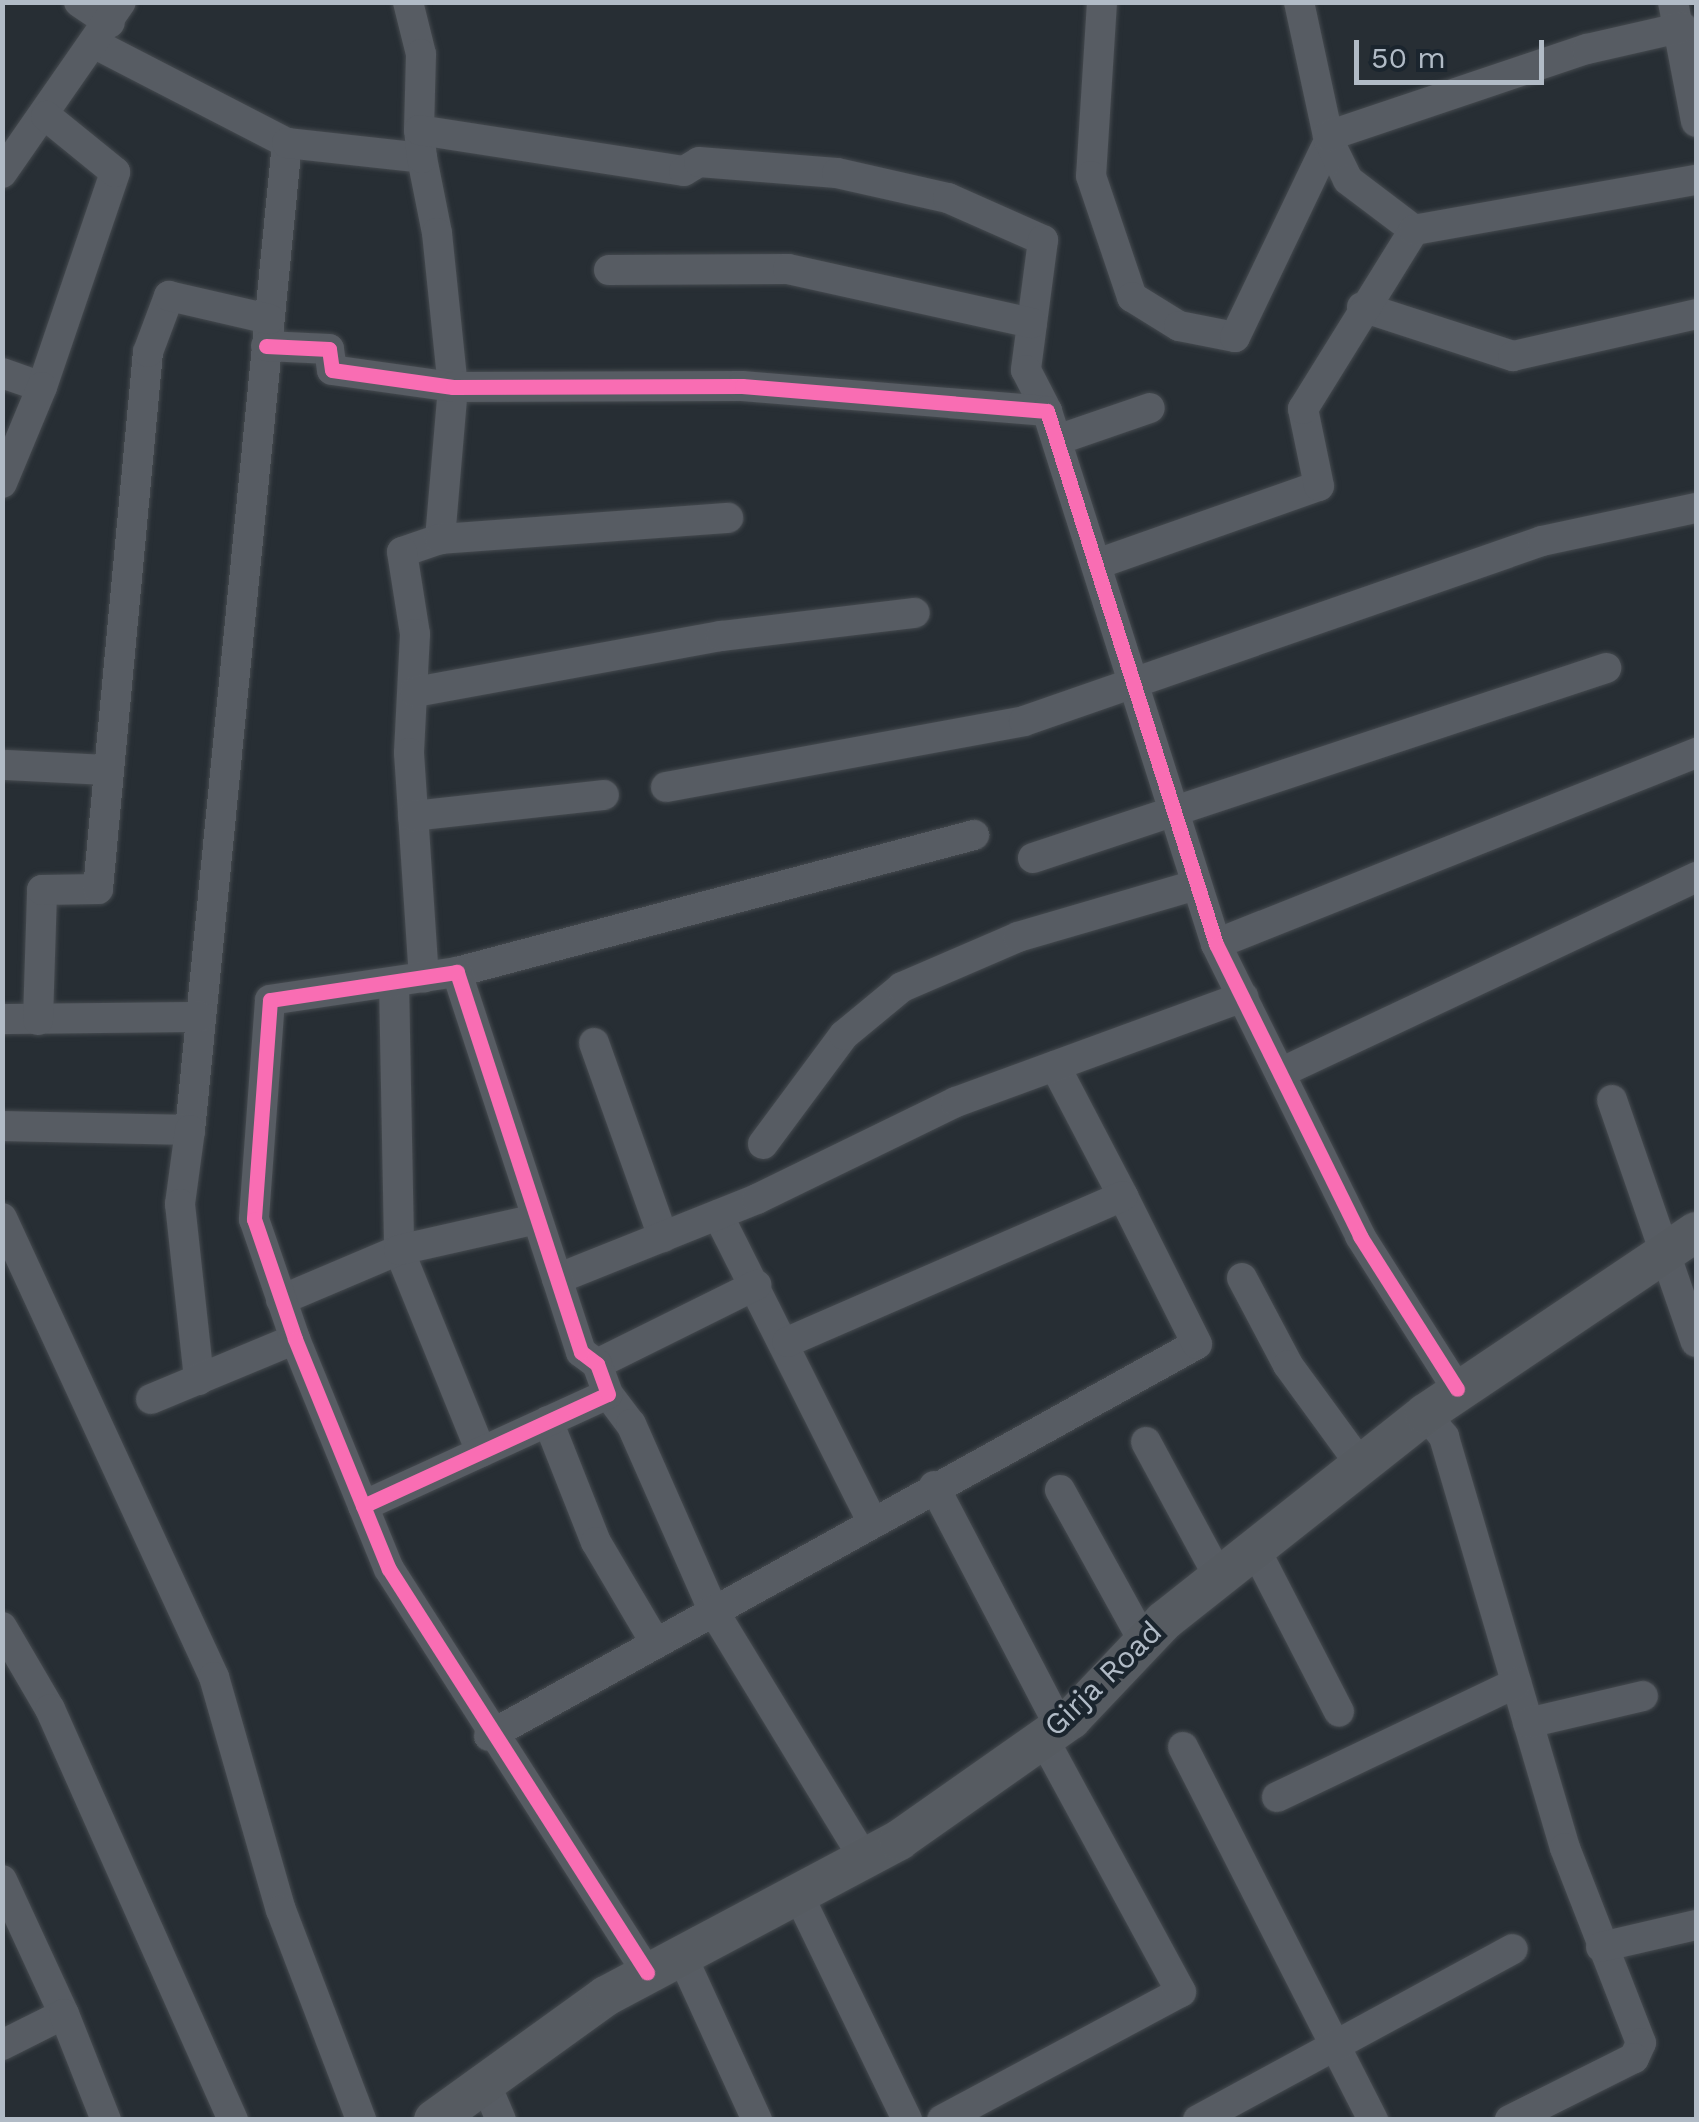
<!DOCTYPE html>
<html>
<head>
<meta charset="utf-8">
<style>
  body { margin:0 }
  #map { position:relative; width:1699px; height:2122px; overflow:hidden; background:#272e34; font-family:"Work Sans",sans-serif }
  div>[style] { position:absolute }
  .roads { filter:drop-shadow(0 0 2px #454a4f) drop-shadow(0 0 2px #454a4f) }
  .minor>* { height:30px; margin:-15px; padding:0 15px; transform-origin:15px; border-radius:15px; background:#575c63 }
  .secondary>* { height:40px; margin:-20px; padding:0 20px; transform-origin:20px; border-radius:20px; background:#565b61 }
  .cycleway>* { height:15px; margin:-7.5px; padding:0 7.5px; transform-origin:7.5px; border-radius:7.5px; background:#f96db3 }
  span { translate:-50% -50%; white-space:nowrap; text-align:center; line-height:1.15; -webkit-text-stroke:9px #1b252e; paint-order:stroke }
  .street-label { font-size:30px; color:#b1bbc6 }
  .frame { position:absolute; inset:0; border:5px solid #b1bbc6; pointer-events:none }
  .scale { position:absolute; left:1354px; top:40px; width:190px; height:45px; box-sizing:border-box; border:5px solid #b1bbc6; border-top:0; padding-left:12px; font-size:30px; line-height:35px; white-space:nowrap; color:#b1bbc6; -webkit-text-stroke:8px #1b252e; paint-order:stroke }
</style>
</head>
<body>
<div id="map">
  <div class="roads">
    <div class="minor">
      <i style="left:79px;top:2px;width:37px;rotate:34deg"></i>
      <i style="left:408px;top:2px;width:54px;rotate:76deg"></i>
      <i style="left:421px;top:54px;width:76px;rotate:91.5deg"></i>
      <i style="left:1102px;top:2px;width:174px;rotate:93.6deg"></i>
      <i style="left:1091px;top:176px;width:128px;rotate:71.3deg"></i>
      <i style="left:1132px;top:297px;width:55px;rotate:31.7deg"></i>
      <i style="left:1179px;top:326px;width:57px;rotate:11.1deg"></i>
      <i style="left:1235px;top:337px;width:217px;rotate:-64.4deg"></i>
      <i style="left:1299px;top:2px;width:142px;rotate:77.8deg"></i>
      <i style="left:1329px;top:141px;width:43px;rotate:64deg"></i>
      <i style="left:1348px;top:180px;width:83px;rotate:37.1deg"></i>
      <i style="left:1673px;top:2px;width:122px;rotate:79.1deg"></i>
      <i style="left:99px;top:46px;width:212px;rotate:27.3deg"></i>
      <i style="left:287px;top:143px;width:992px;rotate:95.61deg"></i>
      <i style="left:1328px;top:136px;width:273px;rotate:-18.6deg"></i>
      <i style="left:1587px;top:49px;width:98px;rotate:-12.9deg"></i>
      <i style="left:287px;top:143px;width:136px;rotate:6.3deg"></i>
      <i style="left:422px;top:158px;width:76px;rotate:78.7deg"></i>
      <i style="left:437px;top:233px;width:155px;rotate:84.1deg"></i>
      <i style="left:453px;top:387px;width:153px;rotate:94.9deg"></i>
      <i style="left:440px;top:539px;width:40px;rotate:161.1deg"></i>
      <i style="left:402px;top:552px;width:83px;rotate:81deg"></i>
      <i style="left:415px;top:634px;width:119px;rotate:92.9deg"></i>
      <i style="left:409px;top:753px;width:225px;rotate:86.2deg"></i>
      <i style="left:422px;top:158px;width:28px;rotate:-96deg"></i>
      <i style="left:419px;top:130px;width:268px;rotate:8.8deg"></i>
      <i style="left:684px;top:171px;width:17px;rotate:-31deg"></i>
      <i style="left:699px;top:162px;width:138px;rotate:4.6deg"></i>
      <i style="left:837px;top:173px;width:114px;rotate:12.7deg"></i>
      <i style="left:948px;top:198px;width:104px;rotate:23.9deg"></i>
      <i style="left:1043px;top:240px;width:131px;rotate:97.5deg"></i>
      <i style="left:1026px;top:370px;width:46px;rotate:62.9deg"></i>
      <i style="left:2px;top:173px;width:208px;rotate:-55.2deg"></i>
      <i style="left:609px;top:270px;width:179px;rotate:-0.3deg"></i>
      <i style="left:788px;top:269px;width:250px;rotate:12.5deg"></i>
      <i style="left:1362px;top:307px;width:159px;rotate:18deg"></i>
      <i style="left:1513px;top:356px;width:188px;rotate:-12.9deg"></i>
      <i style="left:266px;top:346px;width:63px;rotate:2.7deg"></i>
      <i style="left:329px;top:349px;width:21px;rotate:82deg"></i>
      <i style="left:332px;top:370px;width:122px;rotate:8deg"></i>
      <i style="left:453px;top:387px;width:289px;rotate:-0.2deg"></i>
      <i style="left:742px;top:386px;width:306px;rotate:4.7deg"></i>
      <i style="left:1047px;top:411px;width:559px;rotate:72.41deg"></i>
      <i style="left:1216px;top:944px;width:326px;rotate:63.7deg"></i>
      <i style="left:1360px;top:1236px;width:181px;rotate:57.6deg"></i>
      <i style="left:2px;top:373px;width:42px;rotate:19.3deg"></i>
      <i style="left:42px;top:387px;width:227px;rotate:-71.2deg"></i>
      <i style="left:115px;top:172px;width:89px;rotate:-140.9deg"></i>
      <i style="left:1057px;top:440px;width:98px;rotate:-19deg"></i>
      <i style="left:2px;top:483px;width:104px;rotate:-67.4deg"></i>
      <i style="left:440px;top:539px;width:289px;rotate:-4.2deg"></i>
      <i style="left:1097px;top:564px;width:235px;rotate:-19.4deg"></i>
      <i style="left:1319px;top:486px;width:79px;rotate:-101.7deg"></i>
      <i style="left:1303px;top:409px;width:211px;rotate:-58.2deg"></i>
      <i style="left:1414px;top:230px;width:286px;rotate:-10.1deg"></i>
      <i style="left:415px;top:692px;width:311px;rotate:-10.4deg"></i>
      <i style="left:721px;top:636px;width:195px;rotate:-6.8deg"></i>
      <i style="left:6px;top:765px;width:101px;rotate:2.8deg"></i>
      <i style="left:666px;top:787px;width:364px;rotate:-10.4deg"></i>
      <i style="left:1024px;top:721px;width:548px;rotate:-19.16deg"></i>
      <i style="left:1542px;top:541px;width:157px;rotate:-12.1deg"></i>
      <i style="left:413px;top:816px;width:192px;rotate:-6.3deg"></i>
      <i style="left:1033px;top:858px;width:604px;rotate:-18.34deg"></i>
      <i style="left:1216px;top:944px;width:517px;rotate:-21.7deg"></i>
      <i style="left:457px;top:972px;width:535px;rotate:-14.84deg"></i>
      <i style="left:394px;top:982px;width:268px;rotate:88.9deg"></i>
      <i style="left:399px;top:1250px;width:218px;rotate:67.9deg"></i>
      <i style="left:2px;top:1019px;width:198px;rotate:-0.6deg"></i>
      <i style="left:38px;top:1020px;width:130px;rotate:-88.2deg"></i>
      <i style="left:42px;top:890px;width:56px;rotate:-1deg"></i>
      <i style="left:98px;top:889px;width:539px;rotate:-84.68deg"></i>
      <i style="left:148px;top:352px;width:60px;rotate:-69.4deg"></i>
      <i style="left:169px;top:296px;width:103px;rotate:13deg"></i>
      <i style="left:594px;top:1043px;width:206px;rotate:70.4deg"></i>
      <i style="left:1055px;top:1066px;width:147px;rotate:62.4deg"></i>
      <i style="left:1280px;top:1073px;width:460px;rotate:-25.2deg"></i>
      <i style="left:1612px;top:1100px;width:256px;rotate:70.9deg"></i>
      <i style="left:2px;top:1126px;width:188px;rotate:1.2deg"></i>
      <i style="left:190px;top:1130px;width:75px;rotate:97.7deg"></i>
      <i style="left:180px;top:1204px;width:177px;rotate:83.8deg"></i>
      <i style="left:763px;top:1144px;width:136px;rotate:-53.4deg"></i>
      <i style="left:844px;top:1035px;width:75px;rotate:-39.6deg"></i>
      <i style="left:902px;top:987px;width:126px;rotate:-23.3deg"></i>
      <i style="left:1018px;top:937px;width:181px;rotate:-16.3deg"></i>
      <i style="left:718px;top:1215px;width:343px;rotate:63.3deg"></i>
      <i style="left:2px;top:1218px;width:506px;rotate:65.21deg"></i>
      <i style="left:214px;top:1677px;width:242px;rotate:74deg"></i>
      <i style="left:281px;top:1910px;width:225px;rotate:69.1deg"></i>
      <i style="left:1242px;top:1278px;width:98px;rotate:62.1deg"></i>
      <i style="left:1288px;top:1365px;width:124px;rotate:53.9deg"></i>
      <i style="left:557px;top:1279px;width:215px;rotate:-21.8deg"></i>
      <i style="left:757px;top:1199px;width:221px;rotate:-26deg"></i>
      <i style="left:956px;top:1102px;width:306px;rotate:-20.1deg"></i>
      <i style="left:281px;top:1300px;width:128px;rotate:-23deg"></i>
      <i style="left:399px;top:1250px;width:141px;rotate:-12.7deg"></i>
      <i style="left:597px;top:1364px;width:178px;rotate:-26.4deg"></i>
      <i style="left:608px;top:1394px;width:38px;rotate:53deg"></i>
      <i style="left:631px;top:1424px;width:203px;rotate:66.2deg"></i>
      <i style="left:713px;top:1610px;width:290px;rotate:58.7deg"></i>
      <i style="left:151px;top:1399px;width:156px;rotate:-22.6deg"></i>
      <i style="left:1425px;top:1414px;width:30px;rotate:50deg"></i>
      <i style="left:1444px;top:1437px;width:428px;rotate:73.6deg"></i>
      <i style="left:1565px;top:1848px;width:209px;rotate:68.7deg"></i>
      <i style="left:1641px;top:2043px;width:17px;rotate:115deg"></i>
      <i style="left:1634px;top:2058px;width:139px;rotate:153.4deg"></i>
      <i style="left:548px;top:1421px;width:130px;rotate:68.4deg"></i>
      <i style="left:596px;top:1542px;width:116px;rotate:59.5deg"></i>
      <i style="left:1146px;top:1442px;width:153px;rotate:61.6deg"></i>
      <i style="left:934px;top:1486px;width:272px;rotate:62.4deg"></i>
      <i style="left:1060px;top:1490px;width:174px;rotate:61.1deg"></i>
      <i style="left:363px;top:1506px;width:269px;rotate:-24.6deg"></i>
      <i style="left:608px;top:1394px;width:32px;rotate:-110deg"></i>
      <i style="left:597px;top:1364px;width:20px;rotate:-143deg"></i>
      <i style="left:581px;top:1352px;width:400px;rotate:-108.1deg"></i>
      <i style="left:457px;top:972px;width:189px;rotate:171.5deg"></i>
      <i style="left:270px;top:1000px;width:220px;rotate:94.2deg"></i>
      <i style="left:254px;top:1219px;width:127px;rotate:71.1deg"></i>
      <i style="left:295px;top:1339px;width:248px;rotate:67.8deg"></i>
      <i style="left:389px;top:1569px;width:479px;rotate:57.4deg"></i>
      <i style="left:1255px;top:1549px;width:183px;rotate:62.7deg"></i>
      <i style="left:2px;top:1627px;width:95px;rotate:59.7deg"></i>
      <i style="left:50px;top:1709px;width:450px;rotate:66deg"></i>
      <i style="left:1528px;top:1723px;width:118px;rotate:-13.2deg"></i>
      <i style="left:489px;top:1736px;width:809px;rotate:-28.97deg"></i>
      <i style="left:1197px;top:1344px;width:165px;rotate:-116.6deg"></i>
      <i style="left:1123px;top:1196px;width:366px;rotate:156.5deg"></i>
      <i style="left:1183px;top:1747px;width:419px;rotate:63deg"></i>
      <i style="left:1277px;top:1797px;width:265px;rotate:-25.5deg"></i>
      <i style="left:2px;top:1880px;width:148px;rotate:65.2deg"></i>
      <i style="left:797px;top:1892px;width:253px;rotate:64.2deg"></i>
      <i style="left:1601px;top:1947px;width:98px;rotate:-13deg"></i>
      <i style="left:681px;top:1954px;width:183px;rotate:65.4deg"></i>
      <i style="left:2px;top:2045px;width:69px;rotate:-26.6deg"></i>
      <i style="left:64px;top:2014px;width:114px;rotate:68.4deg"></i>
      <i style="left:484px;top:2080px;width:43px;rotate:67deg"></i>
      <i style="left:942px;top:2120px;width:271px;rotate:-28.2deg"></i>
      <i style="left:1181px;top:1992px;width:289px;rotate:-118.5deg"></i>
      <i style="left:1198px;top:2120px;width:358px;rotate:-28.5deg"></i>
    </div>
    <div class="secondary">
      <i style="left:434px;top:2120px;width:212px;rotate:-35.8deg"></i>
      <i style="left:606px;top:1996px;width:332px;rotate:-28deg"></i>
      <i style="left:899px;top:1840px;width:210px;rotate:-35.1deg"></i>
      <i style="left:1071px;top:1719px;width:135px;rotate:-46.5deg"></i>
      <i style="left:1164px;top:1621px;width:333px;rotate:-38.4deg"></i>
      <i style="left:1425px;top:1414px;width:326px;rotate:-33.9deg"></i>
    </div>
  </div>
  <div class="cycleway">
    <i style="left:266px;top:346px;width:63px;rotate:2.7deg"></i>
    <i style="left:329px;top:349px;width:21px;rotate:82deg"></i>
    <i style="left:332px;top:370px;width:122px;rotate:8deg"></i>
    <i style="left:453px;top:387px;width:289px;rotate:-0.2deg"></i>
    <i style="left:742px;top:386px;width:306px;rotate:4.7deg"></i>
    <i style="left:1047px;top:411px;width:559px;rotate:72.41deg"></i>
    <i style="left:1216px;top:944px;width:326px;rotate:63.7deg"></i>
    <i style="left:1360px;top:1236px;width:181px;rotate:57.6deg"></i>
    <i style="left:363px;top:1506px;width:269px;rotate:-24.6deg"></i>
    <i style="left:608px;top:1394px;width:32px;rotate:-110deg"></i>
    <i style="left:597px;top:1364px;width:20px;rotate:-143deg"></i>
    <i style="left:581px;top:1352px;width:400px;rotate:-108.1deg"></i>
    <i style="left:457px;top:972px;width:189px;rotate:171.5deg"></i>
    <i style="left:270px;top:1000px;width:220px;rotate:94.2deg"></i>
    <i style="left:254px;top:1219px;width:127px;rotate:71.1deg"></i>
    <i style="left:295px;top:1339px;width:248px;rotate:67.8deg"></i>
    <i style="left:389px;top:1569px;width:479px;rotate:57.4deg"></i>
  </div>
  <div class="street-label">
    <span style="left:1103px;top:1679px;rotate:-44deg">Girja Road</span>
  </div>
  <div class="frame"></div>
  <div class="scale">50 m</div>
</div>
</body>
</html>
